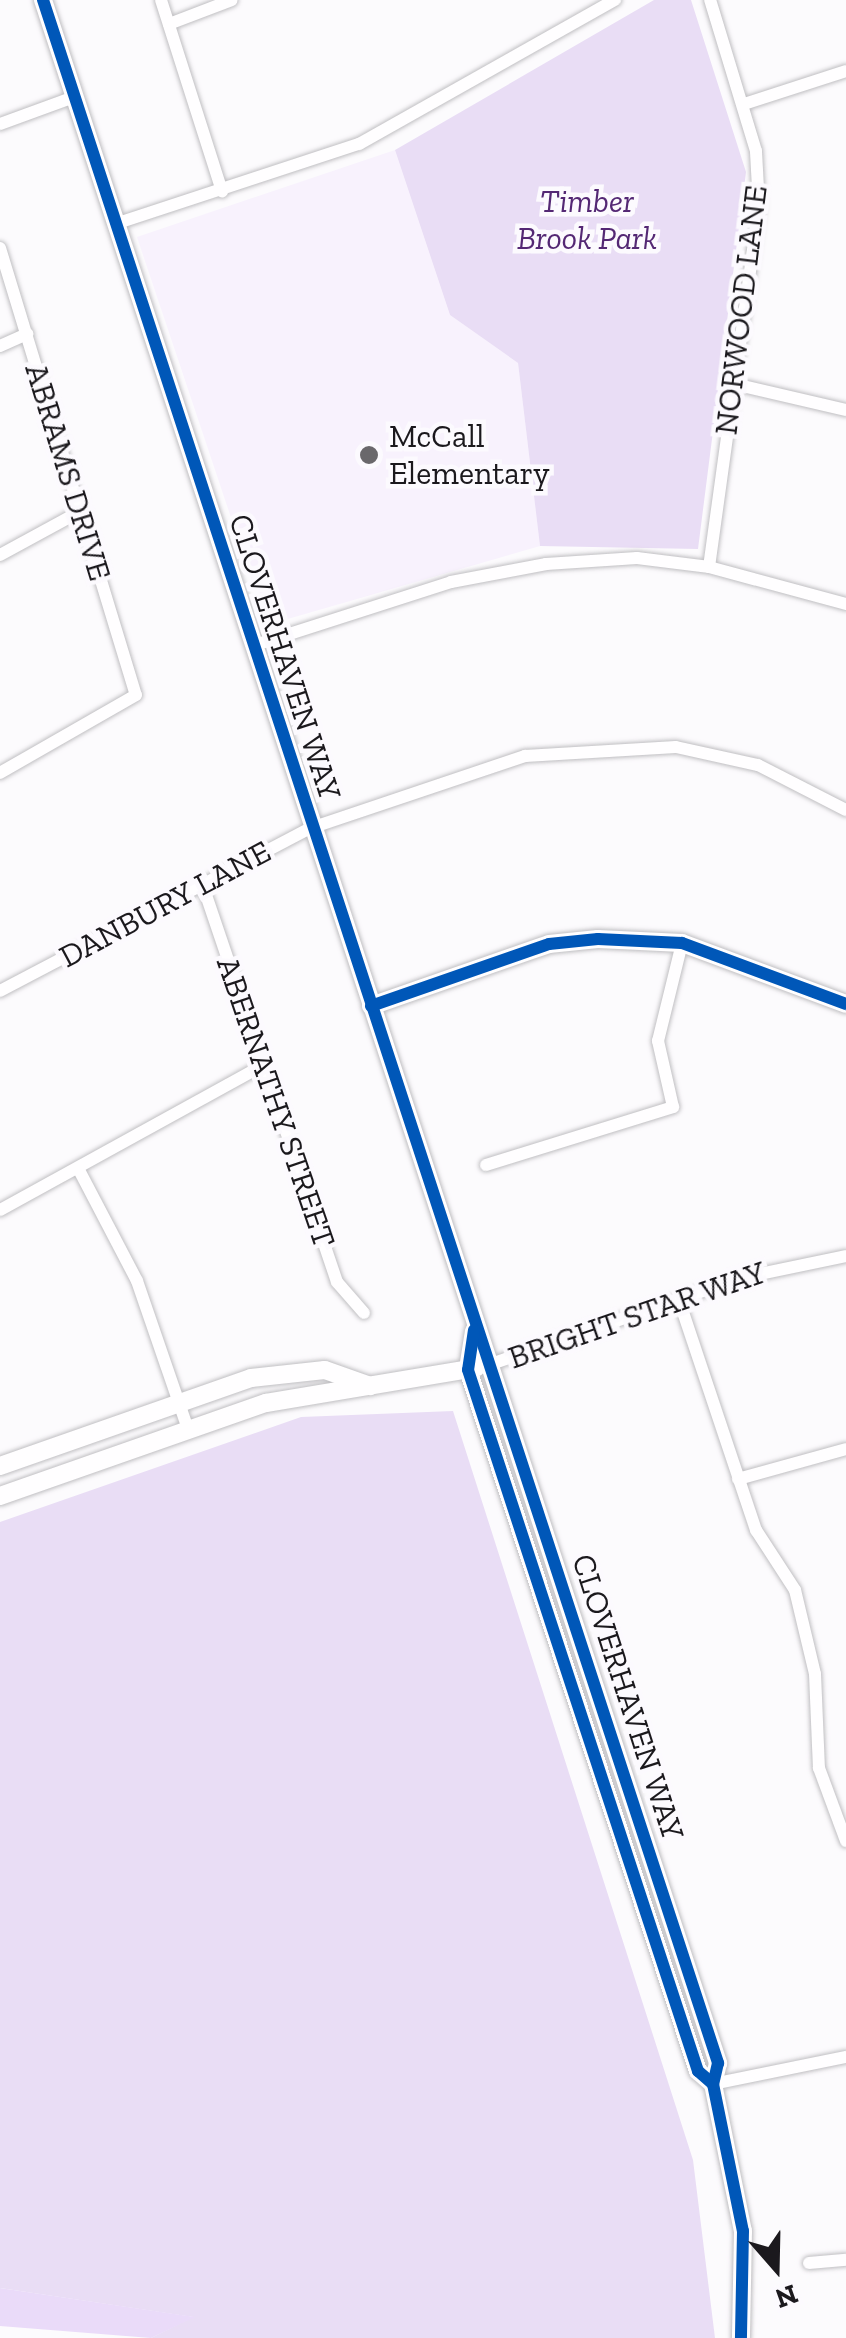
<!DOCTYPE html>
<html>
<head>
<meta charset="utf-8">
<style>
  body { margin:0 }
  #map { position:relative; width:846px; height:2338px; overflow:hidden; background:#fcfbfd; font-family:"Zilla Slab",serif }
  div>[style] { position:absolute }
  .built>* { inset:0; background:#f8f2fd }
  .green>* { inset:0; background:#e9ddf5 }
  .forest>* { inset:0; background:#eadbf9 }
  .roads { filter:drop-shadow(0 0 2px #c0bfc2) drop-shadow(0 0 2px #c0bfc2) }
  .street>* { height:12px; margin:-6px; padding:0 6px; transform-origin:6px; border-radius:6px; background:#fffeff }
  .secondary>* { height:18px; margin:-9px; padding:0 9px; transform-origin:9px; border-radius:9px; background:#fffeff }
  .cycleway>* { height:12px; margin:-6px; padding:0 6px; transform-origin:6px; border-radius:6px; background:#0057b8 }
  .dots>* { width:28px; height:28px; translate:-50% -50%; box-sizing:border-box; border:5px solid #fcfafe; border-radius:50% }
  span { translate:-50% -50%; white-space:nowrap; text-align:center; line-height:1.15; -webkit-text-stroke:9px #fcfafe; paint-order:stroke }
  .park-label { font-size:32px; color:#542874; font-style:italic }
  .street-label { font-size:32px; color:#1b191d }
  .poi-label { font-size:32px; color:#1b191d }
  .left { translate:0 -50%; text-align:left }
  .north { position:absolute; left:726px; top:2218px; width:100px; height:100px; -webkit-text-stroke:8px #fcfafe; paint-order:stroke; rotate:160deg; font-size:28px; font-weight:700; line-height:40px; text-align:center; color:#1b191d }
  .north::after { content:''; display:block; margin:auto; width:35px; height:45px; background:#1b191d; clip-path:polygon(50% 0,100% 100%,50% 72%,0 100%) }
</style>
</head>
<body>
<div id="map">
  <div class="built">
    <i style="clip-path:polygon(395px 150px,450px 315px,518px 363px,540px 546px,267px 625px,137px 237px)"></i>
  </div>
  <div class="green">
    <i style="clip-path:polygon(654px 0,691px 0,746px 172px,698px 549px,540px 546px,518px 363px,450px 315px,395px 150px)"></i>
    <i style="clip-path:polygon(453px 1411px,693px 2160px,715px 2338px,151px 2338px,193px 2317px,0 2288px,0 1522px,301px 1417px)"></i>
  </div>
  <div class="forest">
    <i style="clip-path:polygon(0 2288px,195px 2317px,151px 2338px,0 2326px)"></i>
  </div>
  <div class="roads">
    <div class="street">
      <i style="left:161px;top:0;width:201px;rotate:72.3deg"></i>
      <i style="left:169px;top:24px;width:67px;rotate:-20.9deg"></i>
      <i style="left:744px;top:104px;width:107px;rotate:-17.9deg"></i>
      <i style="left:0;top:124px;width:79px;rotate:-20deg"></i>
      <i style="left:115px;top:224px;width:257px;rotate:-18.2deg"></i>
      <i style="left:359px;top:144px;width:294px;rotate:-29.4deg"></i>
      <i style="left:0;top:248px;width:467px;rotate:73.1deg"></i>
      <i style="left:136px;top:695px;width:157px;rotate:150.2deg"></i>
      <i style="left:0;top:346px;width:30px;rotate:-24deg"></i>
      <i style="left:734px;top:384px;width:115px;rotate:13.1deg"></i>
      <i style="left:0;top:555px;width:90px;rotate:-28.6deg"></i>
      <i style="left:709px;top:567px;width:363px;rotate:-82.1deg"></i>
      <i style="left:759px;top:207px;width:56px;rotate:-93.1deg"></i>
      <i style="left:756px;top:151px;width:158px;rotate:-106.9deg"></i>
      <i style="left:252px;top:646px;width:209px;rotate:-17.8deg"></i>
      <i style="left:451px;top:582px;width:97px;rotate:-10.7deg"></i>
      <i style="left:546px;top:564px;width:91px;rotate:-3.8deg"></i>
      <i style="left:637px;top:558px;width:73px;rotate:7.1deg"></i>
      <i style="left:709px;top:567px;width:142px;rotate:15.1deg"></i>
      <i style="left:202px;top:883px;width:421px;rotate:71.3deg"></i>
      <i style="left:337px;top:1282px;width:41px;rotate:48.9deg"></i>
      <i style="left:0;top:991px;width:351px;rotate:-27.7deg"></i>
      <i style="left:311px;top:828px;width:226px;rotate:-18.6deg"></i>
      <i style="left:525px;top:756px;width:151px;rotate:-3.4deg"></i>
      <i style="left:676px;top:747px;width:84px;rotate:12.4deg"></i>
      <i style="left:758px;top:765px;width:99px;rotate:27.1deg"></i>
      <i style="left:486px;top:1165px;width:196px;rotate:-17.2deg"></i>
      <i style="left:673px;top:1107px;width:68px;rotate:-102.8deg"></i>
      <i style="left:658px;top:1041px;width:101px;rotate:-76.2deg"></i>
      <i style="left:78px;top:1168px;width:127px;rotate:62.4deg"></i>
      <i style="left:137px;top:1281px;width:157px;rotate:71deg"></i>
      <i style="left:0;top:1210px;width:301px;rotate:-28.8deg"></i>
      <i style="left:679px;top:1300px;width:243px;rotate:71.5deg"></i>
      <i style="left:756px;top:1530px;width:72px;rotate:57deg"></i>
      <i style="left:795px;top:1590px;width:86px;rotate:76.6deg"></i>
      <i style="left:815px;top:1674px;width:94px;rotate:87.6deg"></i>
      <i style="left:819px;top:1768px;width:78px;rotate:69.7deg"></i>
      <i style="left:491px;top:1364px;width:264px;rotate:-19deg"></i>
      <i style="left:741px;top:1278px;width:107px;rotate:-11.8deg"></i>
      <i style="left:738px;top:1479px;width:112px;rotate:-15.5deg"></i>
      <i style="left:713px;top:2084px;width:136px;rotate:-11.5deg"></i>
      <i style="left:809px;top:2263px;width:37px;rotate:-5deg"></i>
    </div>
    <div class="secondary">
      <i style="left:43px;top:0;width:2171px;rotate:71.88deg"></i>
      <i style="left:718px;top:2063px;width:22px;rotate:103deg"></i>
      <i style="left:713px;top:2084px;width:150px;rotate:78.5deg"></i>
      <i style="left:743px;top:2231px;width:107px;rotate:91.1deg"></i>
      <i style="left:371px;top:1006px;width:188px;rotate:-19.2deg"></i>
      <i style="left:549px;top:944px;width:49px;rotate:-5.8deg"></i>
      <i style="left:598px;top:939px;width:84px;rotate:2.7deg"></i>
      <i style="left:682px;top:943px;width:175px;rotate:20.4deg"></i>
      <i style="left:474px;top:1331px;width:39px;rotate:99deg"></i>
      <i style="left:468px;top:1370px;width:738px;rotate:71.84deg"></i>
      <i style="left:698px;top:2071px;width:20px;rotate:41deg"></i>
      <i style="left:0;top:1466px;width:266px;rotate:-19.3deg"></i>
      <i style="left:251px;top:1378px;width:74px;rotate:-6.2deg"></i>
      <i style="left:325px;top:1370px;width:48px;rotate:19.6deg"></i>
      <i style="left:0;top:1496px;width:282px;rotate:-19.3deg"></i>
      <i style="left:266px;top:1403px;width:213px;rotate:-9.5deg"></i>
    </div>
  </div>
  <div class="cycleway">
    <i style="left:43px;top:0;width:2171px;rotate:71.88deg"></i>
    <i style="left:718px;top:2063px;width:22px;rotate:103deg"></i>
    <i style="left:713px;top:2084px;width:150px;rotate:78.5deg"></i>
    <i style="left:743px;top:2231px;width:107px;rotate:91.1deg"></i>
    <i style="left:371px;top:1006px;width:188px;rotate:-19.2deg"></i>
    <i style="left:549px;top:944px;width:49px;rotate:-5.8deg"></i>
    <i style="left:598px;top:939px;width:84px;rotate:2.7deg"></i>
    <i style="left:682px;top:943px;width:175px;rotate:20.4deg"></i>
    <i style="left:474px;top:1330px;width:40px;rotate:98.5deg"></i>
    <i style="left:468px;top:1370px;width:738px;rotate:71.84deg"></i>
    <i style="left:698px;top:2071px;width:20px;rotate:41deg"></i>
  </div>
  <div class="dots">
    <i style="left:369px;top:455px;background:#6a686b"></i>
  </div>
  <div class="park-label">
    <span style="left:587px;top:220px">Timber<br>Brook Park</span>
  </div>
  <div class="street-label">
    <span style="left:741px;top:310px;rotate:-83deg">NORWOOD LANE</span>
    <span style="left:68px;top:472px;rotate:73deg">ABRAMS DRIVE</span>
    <span style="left:285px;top:657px;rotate:72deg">CLOVERHAVEN WAY</span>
    <span style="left:165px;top:904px;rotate:-28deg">DANBURY LANE</span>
    <span style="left:276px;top:1102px;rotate:71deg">ABERNATHY STREET</span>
    <span style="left:637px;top:1315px;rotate:-19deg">BRIGHT STAR WAY</span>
    <span style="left:628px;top:1697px;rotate:72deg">CLOVERHAVEN WAY</span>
  </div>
  <div class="poi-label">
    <span class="left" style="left:389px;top:455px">McCall<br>Elementary</span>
  </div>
  <div class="north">N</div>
</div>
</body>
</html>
